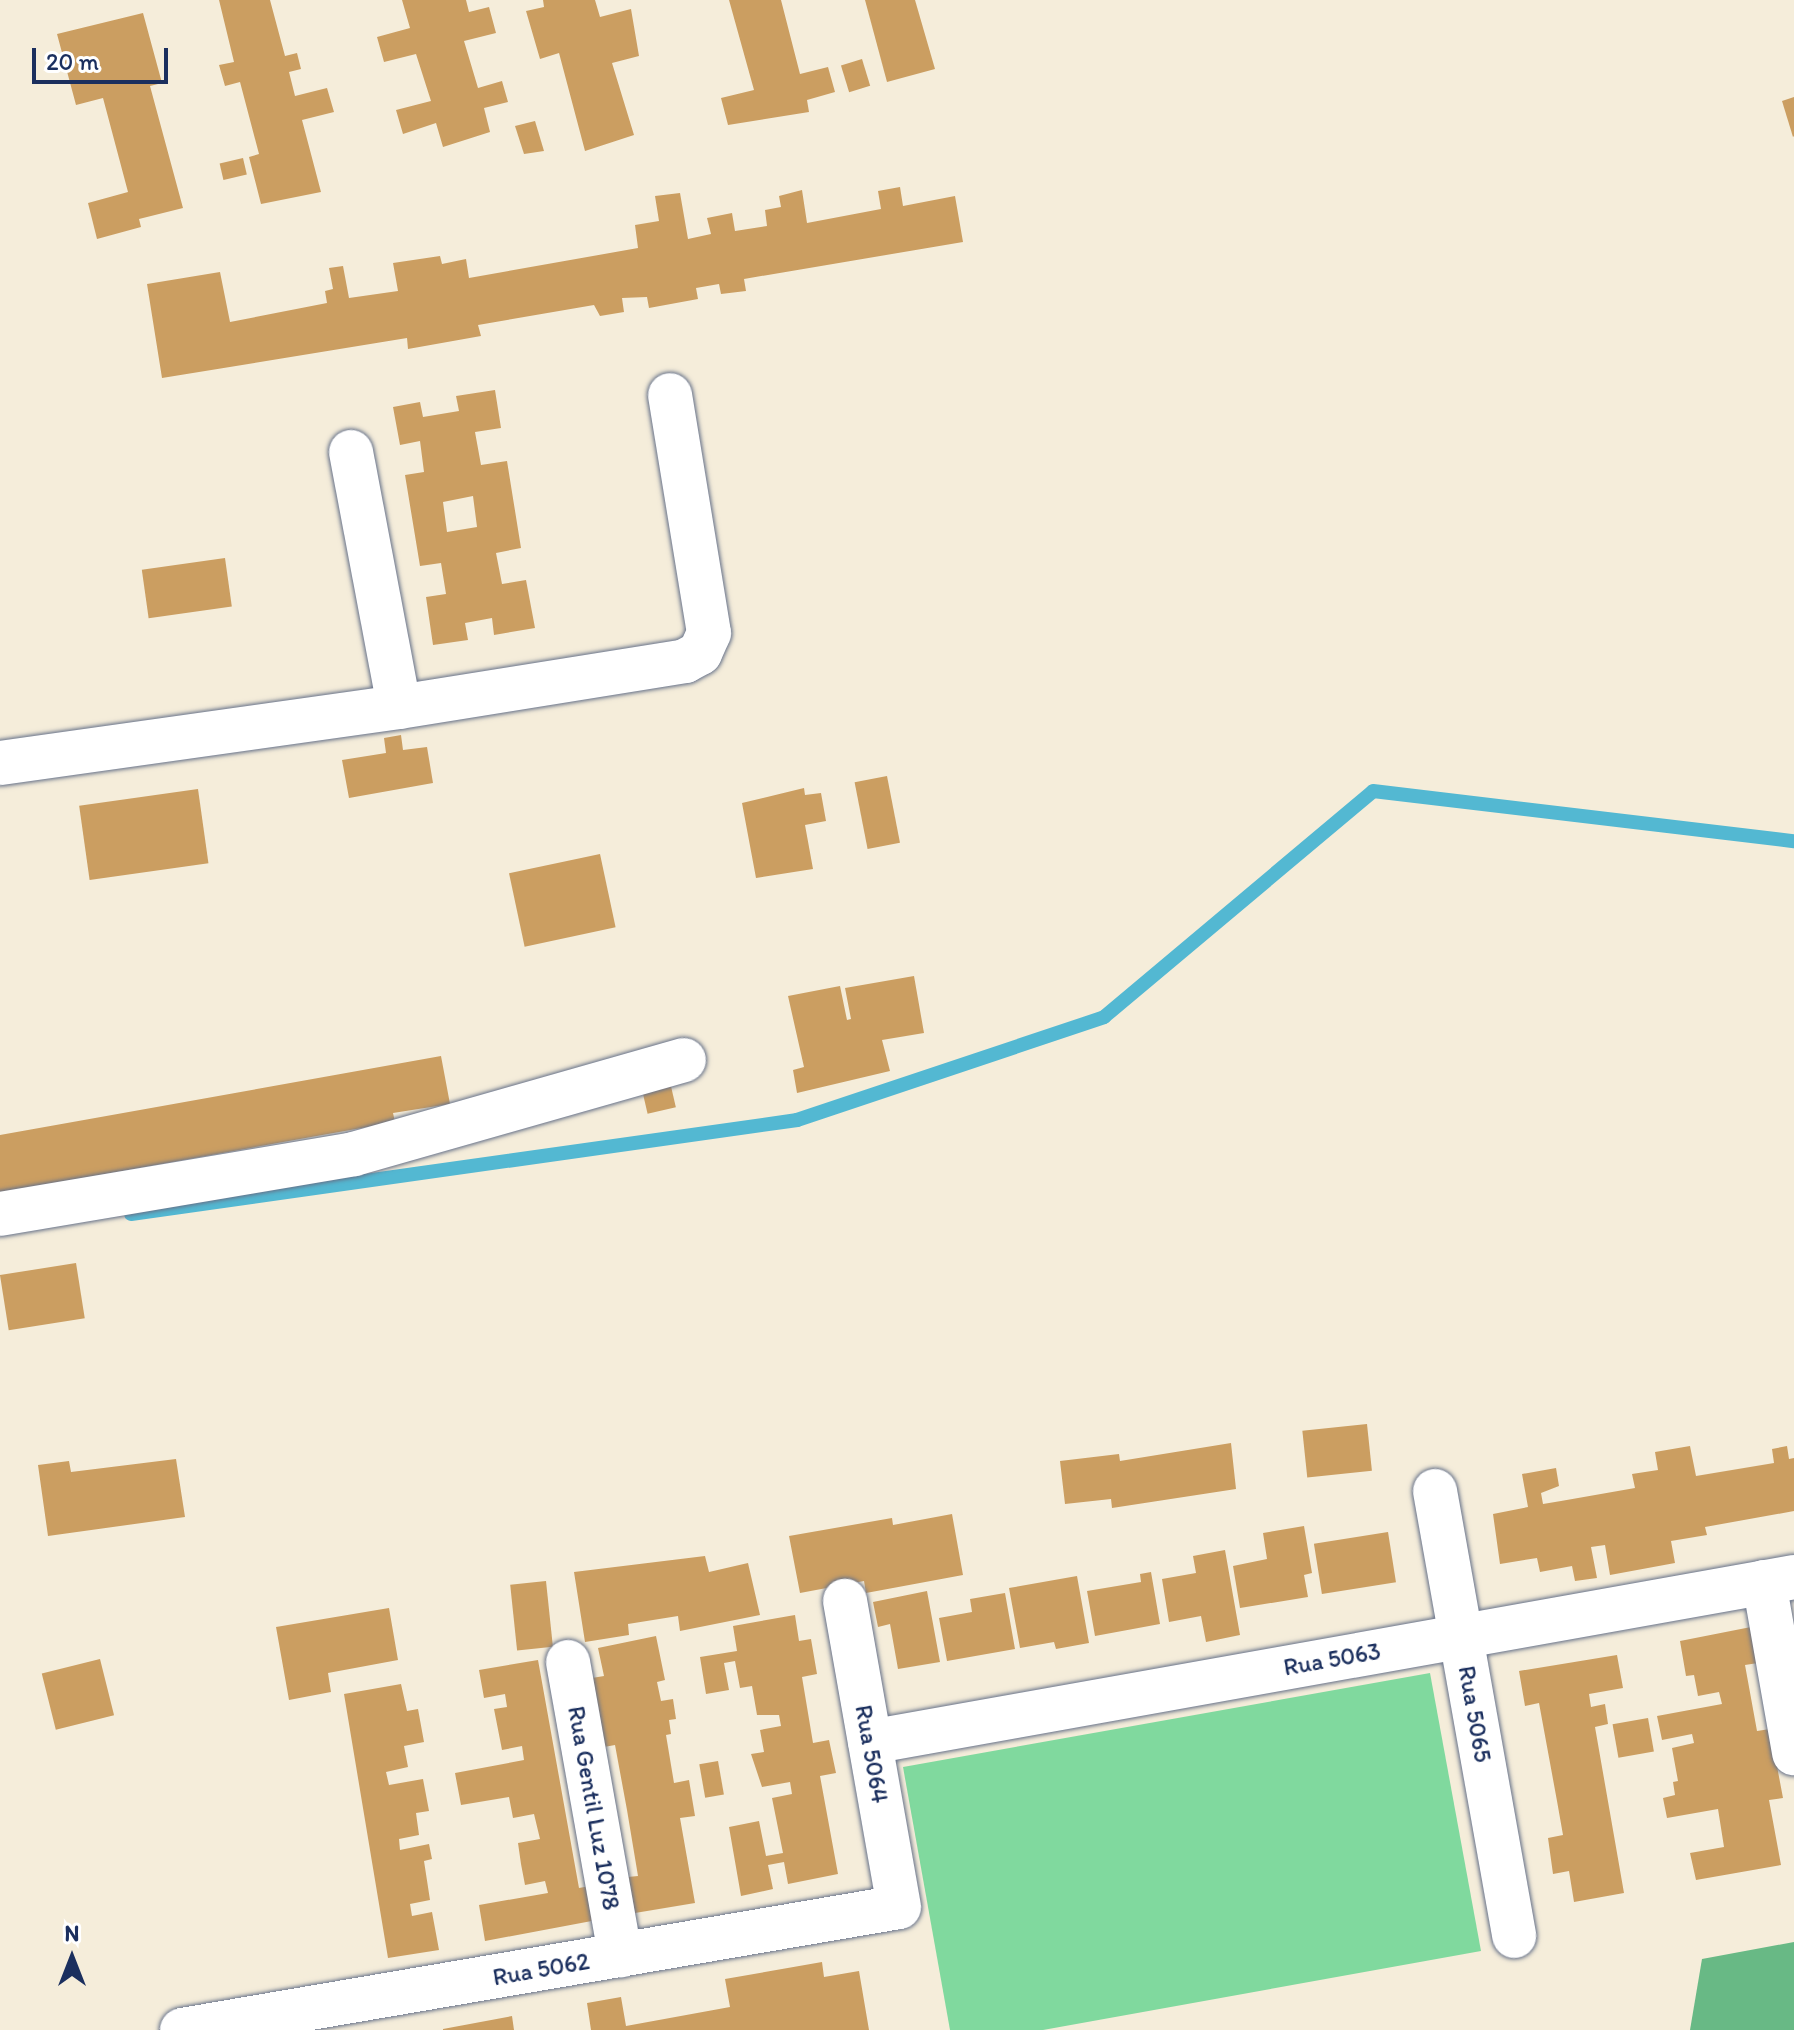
<!DOCTYPE html>
<html>
<head>
<meta charset="utf-8">
<style>
  body { margin:0 }
  #map { position:relative; width:1794px; height:2030px; overflow:hidden; background:#f5edda; font-family:Itim,sans-serif }
  div>[style] { position:absolute }
  .green>* { inset:0; background:#80d99e }
  .forest>* { inset:0; background:#68b985 }
  .stream>* { height:14px; margin:-7px; padding:0 7px; transform-origin:7px; border-radius:7px; background:#53b8d2 }
  .building>* { inset:0; background:#cb9e61; transform-origin:0 0 }
  .roads { filter:drop-shadow(0 0 2px #677289) drop-shadow(0 0 2px #677289) }
  .minor>* { height:44px; margin:-22px; padding:0 22px; transform-origin:22px; border-radius:22px; background:#fff }
  span { translate:-50% -50%; white-space:nowrap; text-align:center; line-height:1.15; -webkit-text-stroke:7px #fff; paint-order:stroke }
  .street-label { font-size:24px; color:#1b2f5e }
  .north { position:absolute; left:32px; top:1918px; width:80px; height:80px; -webkit-text-stroke:6px #fff; paint-order:stroke; rotate:0deg; font-size:22px; font-weight:700; line-height:32px; text-align:center; color:#1b2f5e }
  .north::after { content:''; display:block; margin:auto; width:28px; height:36px; background:#1b2f5e; clip-path:polygon(50% 0,100% 100%,50% 72%,0 100%) }
  .scale { position:absolute; left:32px; top:48px; width:136px; height:36px; box-sizing:border-box; border:4px solid #1b2f5e; border-top:0; padding-left:10px; font-size:24px; line-height:28px; white-space:nowrap; color:#1b2f5e; -webkit-text-stroke:6px #fff; paint-order:stroke }
</style>
</head>
<body>
<div id="map">
  <div class="green">
    <i style="clip-path:polygon(1430px 1673px,1481px 1951px,1043px 2030px,950px 2030px,903px 1767px)"></i>
  </div>
  <div class="forest">
    <i style="clip-path:polygon(1794px 1942px,1794px 2030px,1690px 2030px,1702px 1959px)"></i>
  </div>
  <div class="stream">
    <i style="left:131px;top:1214px;width:673px;rotate:-8.03deg"></i>
    <i style="left:797px;top:1120px;width:324px;rotate:-18.5deg"></i>
    <i style="left:1104px;top:1017px;width:351px;rotate:-40deg"></i>
    <i style="left:1373px;top:791px;width:424px;rotate:6.8deg"></i>
  </div>
  <div class="building">
    <i style="clip-path:polygon(219px 0,270px 0,285px 56px,297px 53px,301px 69px,289px 72px,295px 96px,327px 88px,334px 112px,302px 120px,321px 192px,261px 204px,249px 157px,259px 154px,240px 82px,225px 86px,219px 65px,234px 62px)"></i>
    <i style="clip-path:polygon(402px 0,466px 0,469px 12px,489px 7px,496px 33px,464px 41px,478px 88px,502px 81px,508px 102px,484px 108px,490px 132px,443px 147px,436px 123px,403px 134px,396px 110px,431px 101px,416px 54px,384px 62px,377px 37px,410px 28px)"></i>
    <i style="clip-path:polygon(543px 0,595px 0,600px 17px,631px 9px,639px 56px,612px 63px,634px 135px,585px 151px,559px 53px,540px 59px,526px 11px,544px 7px)"></i>
    <i style="clip-path:polygon(729px 0,781px 0,800px 74px,828px 67px,835px 92px,807px 100px,809px 112px,728px 125px,721px 98px,754px 90px)"></i>
    <i style="clip-path:polygon(865px 0,915px 0,935px 69px,887px 82px)"></i>
    <i style="clip-path:polygon(143px 13px,162px 83px,150px 86px,183px 208px,139px 219px,141px 227px,97px 239px,88px 203px,128px 192px,103px 98px,76px 105px,57px 34px)"></i>
    <i style="left:862px;top:59px;width:28px;height:22px;rotate:73deg"></i>
    <i style="clip-path:polygon(1794px 97px,1794px 136px,1793px 137px,1782px 101px)"></i>
    <i style="clip-path:polygon(535px 121px,544px 151px,524px 154px,515px 126px)"></i>
    <i style="left:243px;top:158px;width:17px;height:24px;rotate:77deg"></i>
    <i style="clip-path:polygon(900px 187px,903px 206px,955px 196px,963px 242px,744px 279px,746px 291px,721px 294px,719px 284px,696px 288px,698px 299px,649px 308px,647px 297px,622px 298px,624px 312px,600px 316px,594px 305px,478px 325px,481px 336px,408px 349px,407px 338px,162px 378px,147px 284px,220px 272px,230px 322px,327px 303px,325px 291px,333px 289px,329px 268px,343px 266px,349px 298px,398px 291px,393px 263px,440px 256px,442px 264px,466px 259px,469px 278px,638px 248px,635px 225px,659px 221px,655px 196px,680px 193px,688px 239px,711px 234px,707px 218px,732px 213px,735px 231px,767px 226px,765px 210px,781px 207px,779px 196px,802px 190px,807px 223px,881px 209px,878px 191px)"></i>
    <i style="clip-path:polygon(evenodd,495px 390px,501px 428px,475px 432px,481px 465px,507px 461px,521px 548px,496px 553px,502px 584px,526px 580px,535px 628px,494px 635px,492px 618px,465px 623px,468px 640px,433px 645px,426px 597px,446px 594px,441px 563px,420px 566px,405px 475px,424px 472px,420px 441px,400px 445px,393px 407px,420px 402px,423px 417px,459px 411px,456px 396px,495px 390px,473px 496px,477px 527px,447px 532px,443px 502px,473px 496px)"></i>
    <i style="left:225px;top:558px;width:49px;height:84px;rotate:82deg"></i>
    <i style="clip-path:polygon(401px 735px,403px 750px,427px 747px,433px 783px,349px 798px,342px 760px,386px 753px,384px 738px)"></i>
    <i style="left:887px;top:776px;width:68px;height:33px;rotate:79deg"></i>
    <i style="clip-path:polygon(804px 788px,805px 795px,821px 793px,826px 821px,805px 825px,813px 869px,756px 878px,742px 803px)"></i>
    <i style="left:198px;top:789px;width:75px;height:120px;rotate:82deg"></i>
    <i style="left:600px;top:854px;width:75px;height:93px;rotate:78deg"></i>
    <i style="clip-path:polygon(914px 976px,924px 1033px,882px 1040px,890px 1071px,797px 1093px,793px 1070px,804px 1067px,788px 996px,840px 986px,847px 1020px,851px 1019px,845px 988px)"></i>
    <i style="clip-path:polygon(441px 1056px,450px 1104px,393px 1113px,395px 1122px,0 1193px,0 1135px)"></i>
    <i style="left:670px;top:1082px;width:26px;height:29px;rotate:77deg"></i>
    <i style="left:76px;top:1263px;width:56px;height:77px;rotate:81deg"></i>
    <i style="left:1367px;top:1424px;width:47px;height:65px;rotate:84deg"></i>
    <i style="clip-path:polygon(1231px 1443px,1236px 1489px,1112px 1508px,1111px 1499px,1065px 1504px,1060px 1461px,1119px 1454px,1120px 1461px)"></i>
    <i style="clip-path:polygon(1690px 1446px,1696px 1476px,1774px 1463px,1772px 1449px,1787px 1446px,1789px 1459px,1794px 1458px,1794px 1511px,1705px 1527px,1707px 1535px,1671px 1541px,1675px 1563px,1610px 1575px,1605px 1545px,1591px 1547px,1597px 1578px,1575px 1581px,1572px 1566px,1540px 1572px,1537px 1558px,1500px 1564px,1493px 1514px,1528px 1507px,1522px 1474px,1556px 1468px,1559px 1486px,1541px 1493px,1543px 1504px,1561px 1501px,1635px 1488px,1632px 1474px,1658px 1470px,1655px 1452px)"></i>
    <i style="clip-path:polygon(176px 1459px,185px 1517px,48px 1536px,38px 1465px,69px 1461px,71px 1472px)"></i>
    <i style="clip-path:polygon(952px 1514px,963px 1575px,866px 1593px,864px 1581px,800px 1593px,789px 1536px,892px 1518px,893px 1525px)"></i>
    <i style="clip-path:polygon(1304px 1526px,1312px 1573px,1304px 1575px,1308px 1597px,1240px 1608px,1233px 1566px,1267px 1559px,1263px 1533px)"></i>
    <i style="left:1388px;top:1532px;width:51px;height:75px;rotate:81deg"></i>
    <i style="clip-path:polygon(1225px 1550px,1240px 1635px,1206px 1642px,1201px 1616px,1169px 1622px,1162px 1579px,1196px 1573px,1193px 1556px)"></i>
    <i style="clip-path:polygon(705px 1556px,709px 1572px,748px 1563px,760px 1615px,680px 1631px,678px 1616px,628px 1624px,629px 1635px,585px 1642px,574px 1572px)"></i>
    <i style="clip-path:polygon(1151px 1572px,1160px 1624px,1095px 1636px,1087px 1591px,1141px 1582px,1140px 1574px)"></i>
    <i style="clip-path:polygon(1077px 1576px,1089px 1643px,1056px 1649px,1054px 1642px,1020px 1648px,1009px 1588px)"></i>
    <i style="left:546px;top:1581px;width:66px;height:36px;rotate:84deg"></i>
    <i style="clip-path:polygon(927px 1591px,940px 1662px,898px 1669px,890px 1624px,878px 1627px,873px 1602px)"></i>
    <i style="clip-path:polygon(1005px 1593px,1015px 1649px,947px 1661px,939px 1618px,972px 1612px,970px 1599px)"></i>
    <i style="clip-path:polygon(389px 1608px,398px 1660px,328px 1673px,331px 1692px,289px 1700px,276px 1627px)"></i>
    <i style="clip-path:polygon(795px 1615px,799px 1641px,811px 1639px,817px 1674px,802px 1677px,813px 1743px,829px 1740px,836px 1773px,820px 1776px,838px 1874px,788px 1884px,784px 1862px,768px 1865px,773px 1889px,741px 1896px,729px 1827px,759px 1821px,766px 1856px,783px 1853px,772px 1798px,792px 1794px,790px 1782px,762px 1787px,751px 1754px,764px 1752px,760px 1730px,781px 1726px,779px 1715px,757px 1715px,752px 1686px,740px 1688px,735px 1661px,724px 1663px,729px 1690px,706px 1694px,700px 1657px,737px 1651px,733px 1626px)"></i>
    <i style="clip-path:polygon(1751px 1627px,1758px 1663px,1745px 1665px,1757px 1731px,1770px 1729px,1783px 1798px,1769px 1800px,1781px 1865px,1696px 1880px,1690px 1853px,1724px 1847px,1718px 1809px,1667px 1818px,1663px 1798px,1675px 1795px,1673px 1782px,1678px 1781px,1672px 1748px,1694px 1743px,1692px 1734px,1662px 1740px,1657px 1716px,1722px 1704px,1719px 1692px,1698px 1696px,1694px 1675px,1686px 1676px,1680px 1641px)"></i>
    <i style="clip-path:polygon(656px 1636px,665px 1680px,657px 1682px,661px 1701px,673px 1699px,676px 1719px,669px 1720px,671px 1734px,666px 1735px,674px 1783px,689px 1780px,695px 1816px,680px 1818px,695px 1903px,635px 1913px,628px 1877px,638px 1876px,627px 1810px,615px 1745px,604px 1747px,592px 1678px,604px 1676px,598px 1648px)"></i>
    <i style="clip-path:polygon(1617px 1655px,1623px 1688px,1589px 1694px,1591px 1707px,1605px 1704px,1608px 1724px,1595px 1727px,1624px 1893px,1574px 1902px,1569px 1871px,1553px 1874px,1548px 1838px,1563px 1835px,1557px 1801px,1539px 1703px,1525px 1706px,1519px 1671px)"></i>
    <i style="left:100px;top:1659px;width:58px;height:60px;rotate:76deg"></i>
    <i style="clip-path:polygon(538px 1660px,579px 1888px,590px 1886px,597px 1920px,485px 1941px,479px 1905px,548px 1893px,545px 1881px,525px 1885px,521px 1864px,518px 1843px,540px 1839px,534px 1814px,513px 1818px,509px 1797px,461px 1805px,455px 1773px,524px 1760px,522px 1746px,502px 1750px,494px 1709px,507px 1707px,505px 1694px,484px 1698px,479px 1670px)"></i>
    <i style="clip-path:polygon(401px 1684px,407px 1711px,418px 1709px,424px 1742px,404px 1746px,408px 1767px,386px 1772px,389px 1785px,423px 1779px,429px 1811px,416px 1813px,419px 1835px,399px 1839px,400px 1850px,429px 1844px,432px 1859px,424px 1861px,430px 1900px,410px 1904px,412px 1916px,432px 1912px,439px 1950px,388px 1958px,344px 1694px)"></i>
    <i style="left:1648px;top:1718px;width:34px;height:36px;rotate:80deg"></i>
    <i style="left:718px;top:1761px;width:34px;height:19px;rotate:80deg"></i>
    <i style="clip-path:polygon(822px 1962px,824px 1977px,859px 1971px,869px 2030px,591px 2030px,587px 2003px,621px 1997px,626px 2026px,730px 2007px,725px 1979px)"></i>
    <i style="clip-path:polygon(512px 2016px,514px 2030px,443px 2030px,443px 2029px)"></i>
  </div>
  <div class="roads">
    <div class="minor">
      <i style="left:351px;top:452px;width:259px;rotate:79.3deg"></i>
      <i style="left:0;top:763px;width:403px;rotate:-8deg"></i>
      <i style="left:399px;top:707px;width:290px;rotate:-9.1deg"></i>
      <i style="left:685px;top:661px;width:17px;rotate:-28deg"></i>
      <i style="left:700px;top:653px;width:22px;rotate:-66deg"></i>
      <i style="left:709px;top:633px;width:241px;rotate:-99.3deg"></i>
      <i style="left:0;top:1214px;width:359px;rotate:-9.6deg"></i>
      <i style="left:354px;top:1154px;width:343px;rotate:-15.9deg"></i>
      <i style="left:1435px;top:1491px;width:452px;rotate:79.9deg"></i>
      <i style="left:1764px;top:1582px;width:174px;rotate:80deg"></i>
      <i style="left:568px;top:1662px;width:298px;rotate:79.9deg"></i>
      <i style="left:870px;top:1742px;width:939px;rotate:-10.12deg"></i>
      <i style="left:182px;top:2030px;width:727px;rotate:-9.73deg"></i>
      <i style="left:899px;top:1907px;width:311px;rotate:-100deg"></i>
    </div>
  </div>
  <div class="street-label">
    <span style="left:1332px;top:1659px;rotate:-10deg">Rua 5063</span>
    <span style="left:1475px;top:1714px;rotate:80deg">Rua 5065</span>
    <span style="left:872px;top:1754px;rotate:80deg">Rua 5064</span>
    <span style="left:594px;top:1808px;rotate:80deg">Rua Gentil Luz 1078</span>
    <span style="left:541px;top:1969px;rotate:-10deg">Rua 5062</span>
  </div>
  <div class="north">N</div>
  <div class="scale">20 m</div>
</div>
</body>
</html>
